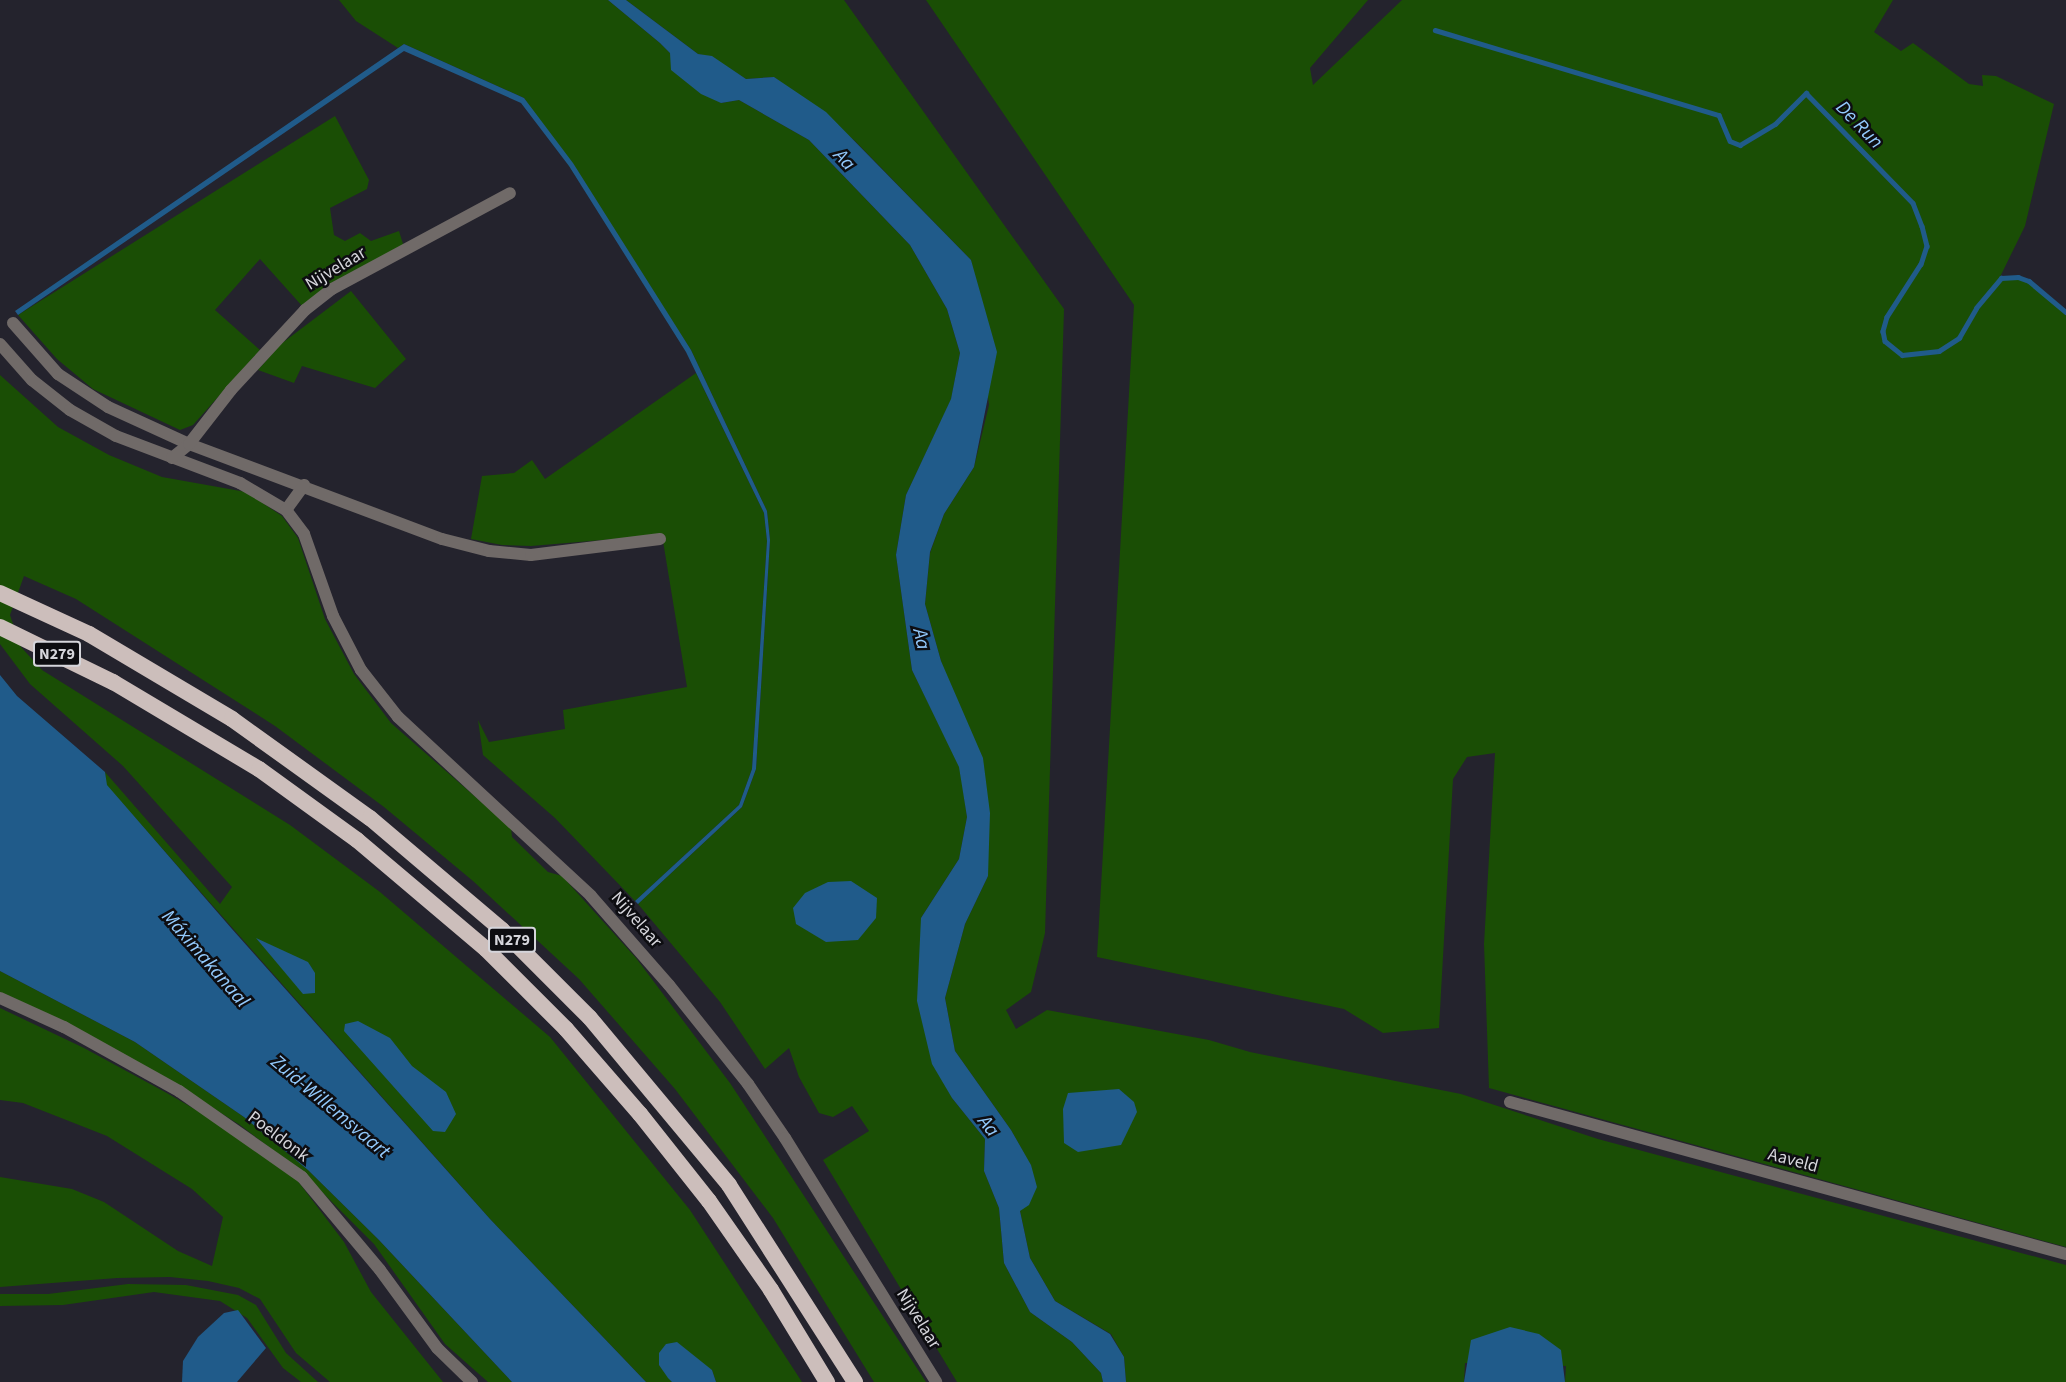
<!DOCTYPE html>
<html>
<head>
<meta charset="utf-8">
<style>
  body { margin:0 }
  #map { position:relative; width:2066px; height:1382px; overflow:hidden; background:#24232d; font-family:"Source Sans 3",sans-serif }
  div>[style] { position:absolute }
  .green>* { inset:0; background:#1a4e05 }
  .water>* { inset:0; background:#205b8a }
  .stream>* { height:4.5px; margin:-2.25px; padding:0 2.25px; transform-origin:2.25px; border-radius:2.25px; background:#205b8a }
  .minor>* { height:12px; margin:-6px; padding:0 6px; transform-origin:6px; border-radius:6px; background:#706a68 }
  .trunk>* { height:16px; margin:-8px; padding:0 8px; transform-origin:8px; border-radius:8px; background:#ccbebb }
  span { translate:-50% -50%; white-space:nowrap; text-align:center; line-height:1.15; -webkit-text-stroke:5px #0d0d11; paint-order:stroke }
  .shield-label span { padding:2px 4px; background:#0d0d11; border:2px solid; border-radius:4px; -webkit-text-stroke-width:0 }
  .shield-label { font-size:16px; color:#d5d5db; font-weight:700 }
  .street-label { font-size:18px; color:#d5d5db }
  .water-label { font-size:20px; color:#93cafd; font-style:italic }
</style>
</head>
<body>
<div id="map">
  <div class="green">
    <i style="clip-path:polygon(339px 0,608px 0,660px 43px,721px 103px,739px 100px,809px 140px,910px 245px,947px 309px,960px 353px,951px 400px,906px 495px,896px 555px,912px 670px,960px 767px,967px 817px,959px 859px,921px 918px,952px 1098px,985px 1139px,984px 1171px,999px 1208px,1004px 1263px,1030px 1312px,1072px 1342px,1101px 1373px,1103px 1382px,957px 1382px,823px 1160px,869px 1131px,852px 1106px,833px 1117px,819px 1113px,799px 1077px,789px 1048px,765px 1069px,720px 1002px,638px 904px,742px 807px,756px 769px,770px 540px,767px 511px,691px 350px,524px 98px,404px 44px,398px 48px,356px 21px)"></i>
    <i style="clip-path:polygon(626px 0,844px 0,1064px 309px,1045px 933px,1031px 992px,1006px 1010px,1016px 1029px,1047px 1010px,1209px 1040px,1250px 1052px,1461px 1094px,1598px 1139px,2066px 1265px,2066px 1382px,1565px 1382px,1566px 1366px,1465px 1363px,1464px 1382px,1126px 1382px,1124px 1357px,1111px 1334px,1055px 1301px,1030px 1258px,1020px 1211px,1031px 1166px,1011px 1130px,955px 1051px,945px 998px,965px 924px,988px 876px,941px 661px,925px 604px,930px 553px,944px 514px,974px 467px,989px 405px,971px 260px,855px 141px,774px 77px,746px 79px,712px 57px,698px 54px)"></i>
    <i style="clip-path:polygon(926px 0,1368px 0,1310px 68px,1313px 85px,1402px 0,1893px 0,1874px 32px,1901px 51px,1913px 43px,1969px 84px,1983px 86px,1982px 75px,1996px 76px,2054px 104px,2025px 226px,2000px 277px,2029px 281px,2066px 312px,2066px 1247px,1489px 1088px,1484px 944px,1495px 753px,1467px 757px,1453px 779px,1439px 1028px,1383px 1033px,1344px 1009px,1097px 957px,1134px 305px)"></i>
    <i style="clip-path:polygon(335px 116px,369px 180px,367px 189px,330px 208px,334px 235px,345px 241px,360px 233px,371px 241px,399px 231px,404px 247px,303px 307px,260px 259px,215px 310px,260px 350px,193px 425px,180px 430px,93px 389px,57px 359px,18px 315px)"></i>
    <i style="clip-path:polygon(351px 291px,406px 359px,375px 388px,302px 366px,294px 383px,258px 370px,281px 344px)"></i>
    <i style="clip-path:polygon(696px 373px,764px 513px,767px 541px,752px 769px,739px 805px,635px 901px,555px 818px,483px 755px,478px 720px,489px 742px,565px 729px,563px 710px,687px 687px,662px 535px,531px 546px,502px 545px,471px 539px,482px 476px,514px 473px,532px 460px,545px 479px)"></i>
    <i style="clip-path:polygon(0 375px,58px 427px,109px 455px,162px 477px,246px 492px,282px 516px,298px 538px,325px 619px,354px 674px,391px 723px,511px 828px,512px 837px,548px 872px,562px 876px,636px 958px,730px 1083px,926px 1382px,874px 1382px,773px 1218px,675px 1089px,579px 979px,473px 881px,384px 807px,275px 726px,76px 599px,24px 576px,10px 615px,21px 647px,42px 670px,290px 825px,380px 892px,550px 1037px,690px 1210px,802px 1382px,716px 1382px,712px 1370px,659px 1353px,659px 1365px,672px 1382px,646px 1382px,490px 1219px,106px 785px,105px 772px,220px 904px,232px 887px,123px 766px,30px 684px,0 644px)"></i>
    <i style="clip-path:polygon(0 971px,135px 1042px,244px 1117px,308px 1170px,379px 1240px,512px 1382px,488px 1382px,445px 1344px,374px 1244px,304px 1174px,240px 1125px,181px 1088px,0 993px)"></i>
    <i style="clip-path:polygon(0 1008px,84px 1048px,165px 1092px,217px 1122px,294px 1176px,344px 1242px,371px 1292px,443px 1382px,330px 1382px,296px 1353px,260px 1299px,239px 1288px,208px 1281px,170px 1277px,117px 1278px,0 1287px,0 1177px,72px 1189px,104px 1202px,178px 1251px,212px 1266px,223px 1217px,192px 1189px,107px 1136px,23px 1103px,0 1100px)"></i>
    <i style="clip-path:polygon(128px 1284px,186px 1285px,238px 1295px,256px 1305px,286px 1353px,318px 1382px,301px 1382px,283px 1368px,247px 1318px,220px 1301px,154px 1292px,63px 1305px,0 1306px,0 1294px,48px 1294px)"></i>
  </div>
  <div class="water">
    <i style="clip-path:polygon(608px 0,626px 0,698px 54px,712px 56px,746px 79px,774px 77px,826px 112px,971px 260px,997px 352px,974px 467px,944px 514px,930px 552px,925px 604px,941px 661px,983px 758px,990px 813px,988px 876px,965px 924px,945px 998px,955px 1051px,1011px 1130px,1031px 1165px,1037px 1187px,1029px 1205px,1020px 1211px,1030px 1258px,1055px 1301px,1110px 1334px,1124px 1357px,1126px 1382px,1103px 1382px,1101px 1373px,1072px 1342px,1030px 1312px,1004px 1263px,999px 1208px,984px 1171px,985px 1139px,952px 1098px,932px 1064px,917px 1001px,921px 918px,959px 859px,967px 817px,959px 767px,912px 670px,896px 555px,906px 495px,951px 399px,960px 353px,947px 309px,910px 245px,809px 140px,739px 100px,721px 103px,701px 94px,671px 70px,670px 53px,660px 43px)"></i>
    <i style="clip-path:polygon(404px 44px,524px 98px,573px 163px,691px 350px,767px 511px,770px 540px,756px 769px,742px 807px,638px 904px,635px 901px,739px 805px,752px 769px,767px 541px,764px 513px,686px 352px,569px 166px,521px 103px,404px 51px,18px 315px,15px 311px)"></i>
    <i style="clip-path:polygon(0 675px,17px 696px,105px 772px,107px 785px,232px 929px,490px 1219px,646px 1382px,512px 1382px,379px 1240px,308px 1170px,244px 1117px,135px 1042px,0 971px)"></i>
    <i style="clip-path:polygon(851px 881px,877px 898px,876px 918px,858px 940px,826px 942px,796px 924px,793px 908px,805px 893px,828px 882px)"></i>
    <i style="clip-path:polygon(256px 938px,308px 962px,315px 973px,315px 993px,303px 994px)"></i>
    <i style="clip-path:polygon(358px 1021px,390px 1038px,412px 1066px,446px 1092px,456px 1114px,445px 1132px,433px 1131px,344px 1031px,345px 1024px)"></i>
    <i style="clip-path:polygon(1119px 1089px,1134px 1102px,1137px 1112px,1121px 1145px,1078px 1152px,1064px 1143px,1063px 1109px,1068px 1093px)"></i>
    <i style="clip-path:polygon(238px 1310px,266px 1348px,237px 1382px,182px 1382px,183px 1361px,198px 1337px,224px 1313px)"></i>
    <i style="clip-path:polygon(1510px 1327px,1539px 1334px,1561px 1350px,1565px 1382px,1464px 1382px,1471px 1340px)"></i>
    <i style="clip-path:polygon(677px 1342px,712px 1370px,716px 1382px,672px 1382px,668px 1378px,659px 1365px,659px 1353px,666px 1344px)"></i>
  </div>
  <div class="stream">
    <i style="left:1435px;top:30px;width:296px;rotate:16.7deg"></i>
    <i style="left:1719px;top:115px;width:28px;rotate:67deg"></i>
    <i style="left:1730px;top:141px;width:11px;rotate:22deg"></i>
    <i style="left:1740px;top:145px;width:41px;rotate:-31deg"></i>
    <i style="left:1775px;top:124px;width:44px;rotate:-45deg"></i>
    <i style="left:1806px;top:93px;width:153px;rotate:45.8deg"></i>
    <i style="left:1913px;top:203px;width:25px;rotate:69deg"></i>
    <i style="left:1922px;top:226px;width:21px;rotate:76deg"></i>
    <i style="left:1927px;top:246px;width:19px;rotate:108deg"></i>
    <i style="left:1921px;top:264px;width:63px;rotate:122.7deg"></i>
    <i style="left:1887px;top:317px;width:15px;rotate:106deg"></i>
    <i style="left:1883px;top:331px;width:10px;rotate:79deg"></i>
    <i style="left:1885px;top:341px;width:22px;rotate:39deg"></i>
    <i style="left:1902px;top:355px;width:37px;rotate:-6deg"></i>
    <i style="left:1939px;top:351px;width:24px;rotate:-33deg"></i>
    <i style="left:1959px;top:338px;width:34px;rotate:-60deg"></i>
    <i style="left:1976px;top:308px;width:39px;rotate:-50deg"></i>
    <i style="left:2001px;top:278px;width:17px;rotate:-3deg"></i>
    <i style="left:2018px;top:277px;width:12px;rotate:20deg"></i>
    <i style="left:2029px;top:281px;width:48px;rotate:40deg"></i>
  </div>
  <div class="minor">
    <i style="left:13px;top:323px;width:68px;rotate:48.6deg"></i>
    <i style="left:58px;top:374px;width:60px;rotate:33.4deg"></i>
    <i style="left:108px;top:407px;width:89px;rotate:24.6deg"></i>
    <i style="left:189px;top:444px;width:270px;rotate:20.6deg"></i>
    <i style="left:442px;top:539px;width:49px;rotate:14.3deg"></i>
    <i style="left:489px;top:551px;width:42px;rotate:5.4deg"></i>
    <i style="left:531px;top:555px;width:130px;rotate:-7.1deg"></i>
    <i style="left:0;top:344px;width:48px;rotate:48.4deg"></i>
    <i style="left:32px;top:380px;width:48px;rotate:38.3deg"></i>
    <i style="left:70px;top:410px;width:53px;rotate:29.5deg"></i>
    <i style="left:116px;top:436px;width:133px;rotate:20.8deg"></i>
    <i style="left:240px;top:483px;width:53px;rotate:30.4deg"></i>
    <i style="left:286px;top:510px;width:30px;rotate:53deg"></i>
    <i style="left:304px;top:534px;width:87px;rotate:70.5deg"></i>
    <i style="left:333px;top:616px;width:61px;rotate:62.6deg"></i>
    <i style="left:361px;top:670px;width:60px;rotate:51.8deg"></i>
    <i style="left:398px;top:717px;width:263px;rotate:42.8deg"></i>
    <i style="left:591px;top:896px;width:118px;rotate:48.8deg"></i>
    <i style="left:669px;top:985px;width:127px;rotate:51.4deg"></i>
    <i style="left:748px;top:1084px;width:65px;rotate:55.6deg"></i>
    <i style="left:785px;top:1138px;width:287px;rotate:58.2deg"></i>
    <i style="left:172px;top:458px;width:22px;rotate:-39deg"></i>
    <i style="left:189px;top:444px;width:68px;rotate:-52.1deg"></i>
    <i style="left:231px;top:390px;width:109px;rotate:-47.2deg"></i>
    <i style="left:305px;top:310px;width:34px;rotate:-38deg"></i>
    <i style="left:332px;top:289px;width:202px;rotate:-28.3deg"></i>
    <i style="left:286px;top:510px;width:31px;rotate:-54deg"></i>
    <i style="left:0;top:998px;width:70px;rotate:24.4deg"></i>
    <i style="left:64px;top:1027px;width:132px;rotate:29.1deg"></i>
    <i style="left:179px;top:1091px;width:150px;rotate:35deg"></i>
    <i style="left:302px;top:1177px;width:121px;rotate:50deg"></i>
    <i style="left:380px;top:1270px;width:97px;rotate:53.8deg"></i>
    <i style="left:437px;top:1348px;width:49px;rotate:44.2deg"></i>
    <i style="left:1510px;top:1102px;width:576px;rotate:15.29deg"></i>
  </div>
  <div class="trunk">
    <i style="left:0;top:593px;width:98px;rotate:24.7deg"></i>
    <i style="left:89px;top:634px;width:166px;rotate:30.7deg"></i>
    <i style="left:232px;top:719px;width:170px;rotate:35.7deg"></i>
    <i style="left:370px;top:818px;width:173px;rotate:40.3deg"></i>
    <i style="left:502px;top:930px;width:124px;rotate:45deg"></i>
    <i style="left:590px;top:1018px;width:217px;rotate:50.2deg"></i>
    <i style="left:729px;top:1185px;width:234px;rotate:57.4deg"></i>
    <i style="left:0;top:627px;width:126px;rotate:26deg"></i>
    <i style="left:113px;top:682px;width:170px;rotate:30.8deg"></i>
    <i style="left:259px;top:769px;width:121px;rotate:35.9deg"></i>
    <i style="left:357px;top:840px;width:169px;rotate:40.2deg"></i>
    <i style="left:486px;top:949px;width:113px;rotate:45deg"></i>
    <i style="left:566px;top:1029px;width:113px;rotate:49deg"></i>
    <i style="left:640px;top:1114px;width:111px;rotate:51.6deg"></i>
    <i style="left:709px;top:1201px;width:108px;rotate:55.1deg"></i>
    <i style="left:771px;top:1290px;width:108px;rotate:58.7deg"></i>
  </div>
  <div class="shield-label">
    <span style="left:57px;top:654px">N279</span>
    <span style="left:512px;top:940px">N279</span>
  </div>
  <div class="street-label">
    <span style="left:336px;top:269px;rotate:-31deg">Nijvelaar</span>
    <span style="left:636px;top:920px;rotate:49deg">Nijvelaar</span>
    <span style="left:278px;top:1137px;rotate:37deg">Poeldonk</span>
    <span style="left:1793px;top:1161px;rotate:15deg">Aaveld</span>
    <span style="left:918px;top:1319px;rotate:58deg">Nijvelaar</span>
  </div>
  <div class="water-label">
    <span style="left:1859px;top:125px;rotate:46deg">De Run</span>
    <span style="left:844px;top:160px;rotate:47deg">Aa</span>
    <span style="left:921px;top:639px;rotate:77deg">Aa</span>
    <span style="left:205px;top:959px;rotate:49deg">Máximakanaal</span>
    <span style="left:330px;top:1107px;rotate:40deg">Zuid-Willemsvaart</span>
    <span style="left:988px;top:1126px;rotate:52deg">Aa</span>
  </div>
</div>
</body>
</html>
